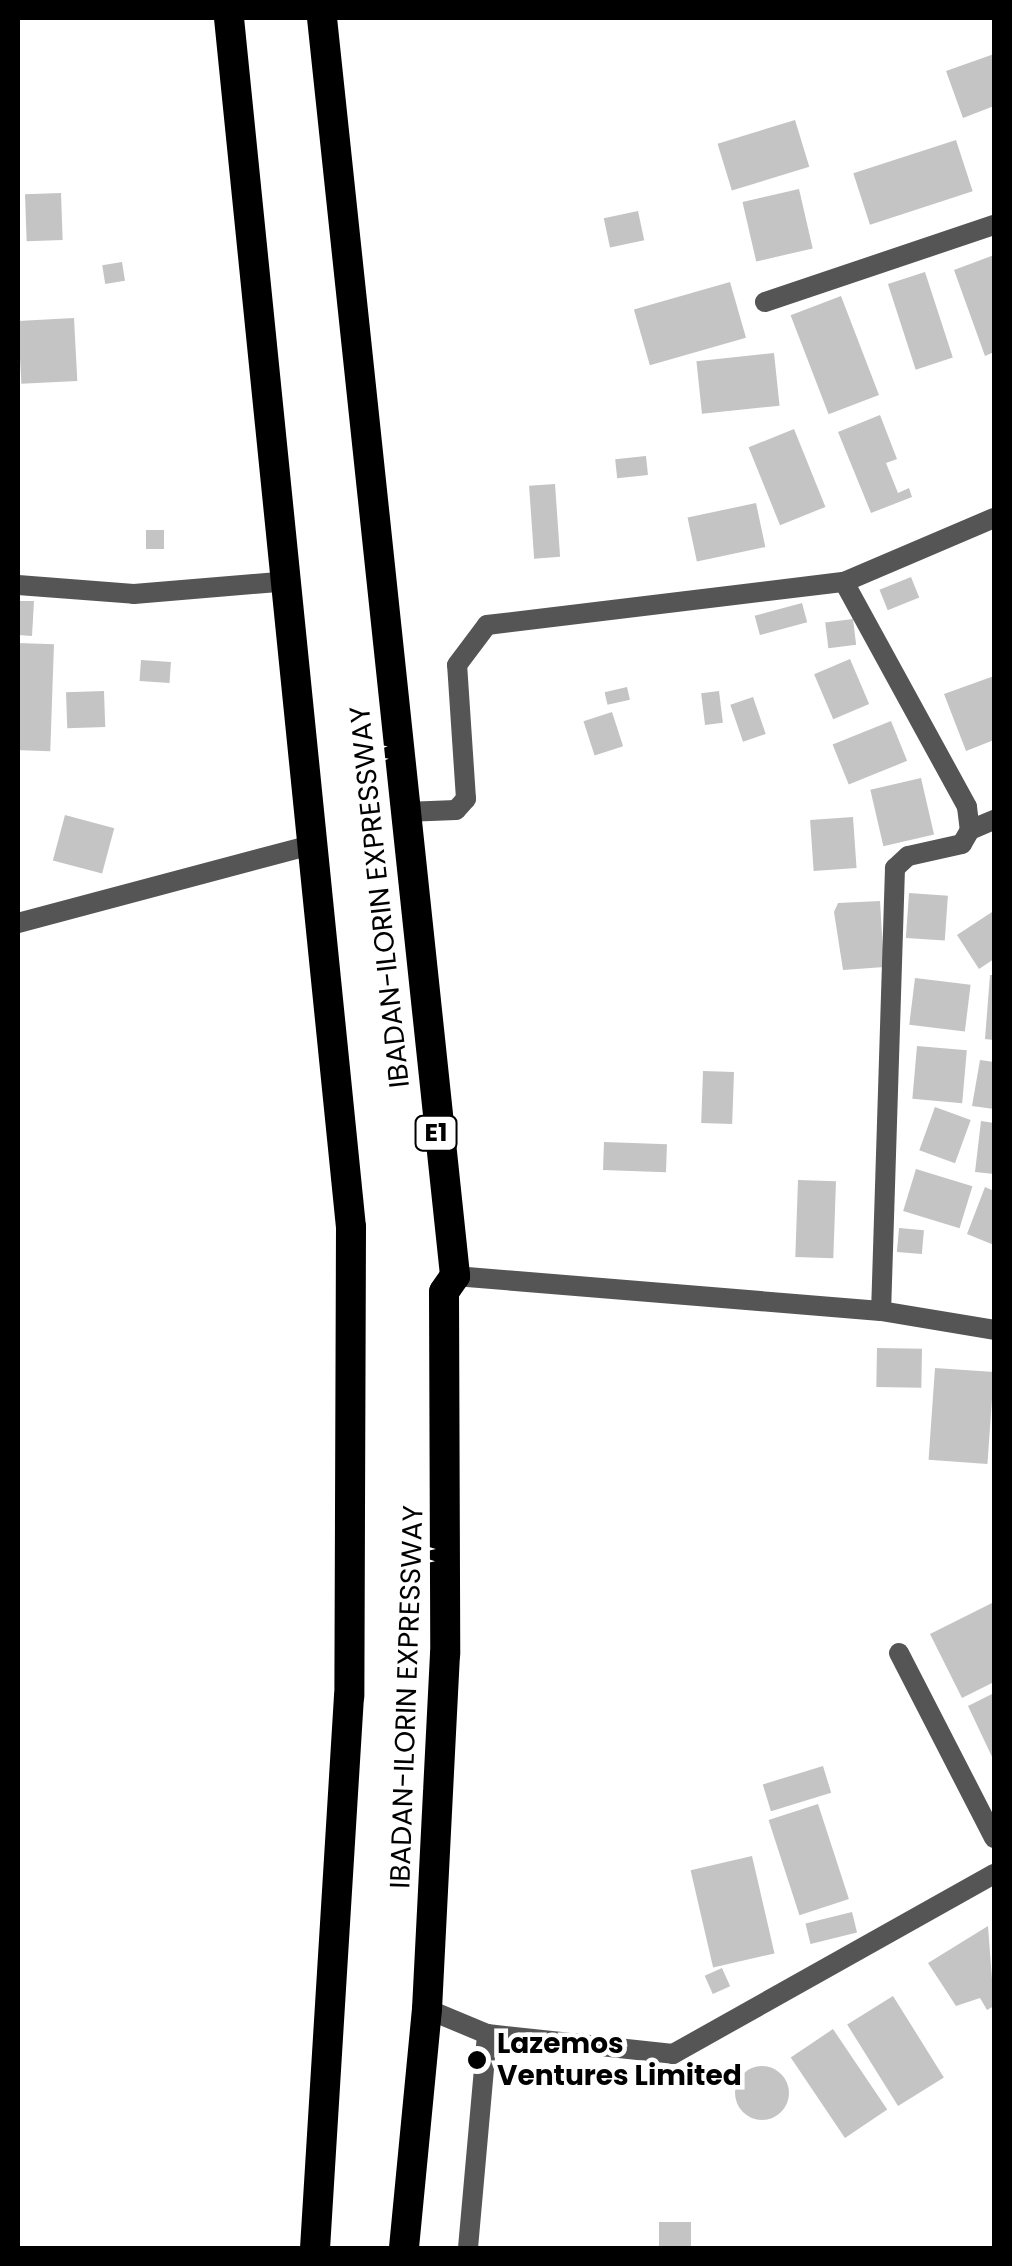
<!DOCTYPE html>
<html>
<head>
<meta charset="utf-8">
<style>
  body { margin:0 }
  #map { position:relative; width:1012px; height:2266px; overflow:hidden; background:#fff; font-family:Poppins,sans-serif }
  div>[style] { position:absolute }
  .building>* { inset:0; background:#c4c4c4; transform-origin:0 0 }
  .round { border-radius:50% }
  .minor>* { height:20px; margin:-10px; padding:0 10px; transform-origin:10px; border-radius:10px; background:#555 }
  .motorway>* { height:30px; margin:-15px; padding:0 15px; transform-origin:15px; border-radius:15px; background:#000 }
  .dots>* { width:28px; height:28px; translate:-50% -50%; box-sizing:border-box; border:5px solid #fff; border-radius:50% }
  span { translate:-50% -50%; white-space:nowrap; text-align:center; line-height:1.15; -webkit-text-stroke:9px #fff; paint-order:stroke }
  .shield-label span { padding:2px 8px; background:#fff; border:2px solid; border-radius:8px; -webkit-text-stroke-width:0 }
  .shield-label { font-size:25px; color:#000; font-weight:700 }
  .street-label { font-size:28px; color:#000 }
  .poi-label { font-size:28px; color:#000; font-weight:700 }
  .left { translate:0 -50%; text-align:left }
  .frame { position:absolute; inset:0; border:20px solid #000; pointer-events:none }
</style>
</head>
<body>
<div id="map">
  <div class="building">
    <i style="clip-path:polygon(994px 54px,994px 106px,963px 118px,946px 71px)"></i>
    <i style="left:795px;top:120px;width:49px;height:81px;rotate:73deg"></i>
    <i style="left:956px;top:140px;width:54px;height:108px;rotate:72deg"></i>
    <i style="left:799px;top:189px;width:61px;height:58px;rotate:77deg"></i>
    <i style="left:61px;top:193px;width:47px;height:36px;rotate:88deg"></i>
    <i style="left:638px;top:211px;width:30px;height:35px;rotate:78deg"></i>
    <i style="clip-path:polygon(994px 255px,994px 352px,985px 356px,954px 270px)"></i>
    <i style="left:122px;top:262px;width:19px;height:20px;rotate:81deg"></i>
    <i style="left:925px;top:272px;width:90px;height:39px;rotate:72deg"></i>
    <i style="left:730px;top:282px;width:58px;height:100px;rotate:74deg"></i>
    <i style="left:841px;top:296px;width:106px;height:54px;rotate:69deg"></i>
    <i style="left:74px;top:318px;width:63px;height:56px;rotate:87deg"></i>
    <i style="left:774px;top:353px;width:53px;height:78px;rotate:84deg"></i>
    <i style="clip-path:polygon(880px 415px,897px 459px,886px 463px,898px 493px,909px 488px,912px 497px,871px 513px,838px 432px)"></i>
    <i style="left:794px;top:429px;width:84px;height:49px;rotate:68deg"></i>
    <i style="left:646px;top:456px;width:19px;height:31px;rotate:84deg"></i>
    <i style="left:555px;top:484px;width:73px;height:26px;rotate:86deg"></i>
    <i style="left:756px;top:503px;width:45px;height:70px;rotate:78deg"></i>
    <i style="left:164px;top:530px;width:19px;height:18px;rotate:90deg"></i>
    <i style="left:911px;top:577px;width:22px;height:34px;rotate:68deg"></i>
    <i style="clip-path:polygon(18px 601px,34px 601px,32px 636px,18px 635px)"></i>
    <i style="left:802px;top:603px;width:20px;height:49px;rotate:75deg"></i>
    <i style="left:853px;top:619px;width:26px;height:28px;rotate:83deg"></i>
    <i style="left:18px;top:643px;width:36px;height:107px;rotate:2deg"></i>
    <i style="left:850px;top:659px;width:49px;height:39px;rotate:67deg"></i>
    <i style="left:141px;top:660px;width:30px;height:21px;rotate:4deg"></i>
    <i style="clip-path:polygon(994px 676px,994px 740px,966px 751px,944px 694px)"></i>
    <i style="left:627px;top:687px;width:13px;height:23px;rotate:77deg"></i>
    <i style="left:104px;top:691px;width:36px;height:38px;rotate:88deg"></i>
    <i style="left:719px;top:691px;width:32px;height:18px;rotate:83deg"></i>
    <i style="left:753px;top:697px;width:39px;height:24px;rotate:71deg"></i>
    <i style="left:612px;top:712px;width:36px;height:30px;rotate:72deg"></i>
    <i style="left:891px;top:721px;width:43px;height:63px;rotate:68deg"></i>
    <i style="left:921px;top:778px;width:58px;height:52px;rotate:77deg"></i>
    <i style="left:65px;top:815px;width:51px;height:47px;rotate:15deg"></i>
    <i style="left:853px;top:817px;width:51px;height:43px;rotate:86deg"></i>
    <i style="left:909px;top:893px;width:39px;height:45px;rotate:4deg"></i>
    <i style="clip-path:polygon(880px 901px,884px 967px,843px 970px,834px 912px,838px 903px)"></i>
    <i style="clip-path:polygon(992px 912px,994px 959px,979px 969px,957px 935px)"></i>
    <i style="clip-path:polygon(990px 975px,994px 975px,994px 1040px,985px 1039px)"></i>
    <i style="left:915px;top:978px;width:56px;height:47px;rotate:7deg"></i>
    <i style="left:917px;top:1046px;width:50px;height:53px;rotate:5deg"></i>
    <i style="clip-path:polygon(980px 1060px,994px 1062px,994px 1109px,972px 1106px)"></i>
    <i style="left:703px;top:1071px;width:31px;height:52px;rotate:2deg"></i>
    <i style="left:935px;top:1107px;width:38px;height:46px;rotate:20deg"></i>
    <i style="clip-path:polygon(981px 1121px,994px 1123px,994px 1174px,975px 1172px)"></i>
    <i style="left:604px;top:1142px;width:63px;height:28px;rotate:2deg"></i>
    <i style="left:916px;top:1169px;width:59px;height:44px;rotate:17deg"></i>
    <i style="left:798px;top:1180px;width:38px;height:77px;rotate:2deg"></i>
    <i style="clip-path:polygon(985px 1187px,994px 1191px,994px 1245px,967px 1234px)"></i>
    <i style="left:899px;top:1228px;width:25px;height:24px;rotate:5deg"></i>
    <i style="left:877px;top:1348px;width:45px;height:39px;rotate:1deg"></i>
    <i style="left:935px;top:1368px;width:59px;height:92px;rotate:4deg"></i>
    <i style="clip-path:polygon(994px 1602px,994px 1682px,962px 1698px,930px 1634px)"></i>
    <i style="clip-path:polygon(994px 1693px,994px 1761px,968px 1706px)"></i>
    <i style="left:823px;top:1766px;width:28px;height:63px;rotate:73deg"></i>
    <i style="left:818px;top:1804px;width:100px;height:52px;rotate:72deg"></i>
    <i style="left:752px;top:1856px;width:100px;height:63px;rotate:77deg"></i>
    <i style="left:852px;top:1912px;width:21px;height:48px;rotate:76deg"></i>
    <i style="clip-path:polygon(988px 1926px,994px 2006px,987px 2010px,980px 1998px,956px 2006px,928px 1963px)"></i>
    <i style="left:722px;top:1968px;width:20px;height:19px;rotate:66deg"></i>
    <i style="left:893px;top:1996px;width:96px;height:54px;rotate:58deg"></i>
    <i style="left:833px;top:2029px;width:97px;height:51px;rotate:56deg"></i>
    <i class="round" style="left:735px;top:2066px;width:54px;height:54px"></i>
    <i style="left:659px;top:2222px;width:32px;height:26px"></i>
  </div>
  <div class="minor">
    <i style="left:765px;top:302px;width:242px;rotate:-18.6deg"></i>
    <i style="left:844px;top:582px;width:256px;rotate:61.3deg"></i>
    <i style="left:967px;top:807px;width:23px;rotate:83deg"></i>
    <i style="left:970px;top:830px;width:16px;rotate:120deg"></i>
    <i style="left:962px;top:844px;width:55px;rotate:167.5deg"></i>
    <i style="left:908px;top:856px;width:18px;rotate:137deg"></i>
    <i style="left:895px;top:868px;width:443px;rotate:91.8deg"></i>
    <i style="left:18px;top:585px;width:116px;rotate:4.4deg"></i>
    <i style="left:134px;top:594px;width:156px;rotate:-4.8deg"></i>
    <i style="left:405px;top:812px;width:51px;rotate:-2.2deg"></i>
    <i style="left:456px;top:810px;width:15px;rotate:-48deg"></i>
    <i style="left:466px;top:799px;width:134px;rotate:-93.8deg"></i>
    <i style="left:457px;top:665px;width:50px;rotate:-53.1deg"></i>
    <i style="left:487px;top:625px;width:360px;rotate:-6.9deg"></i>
    <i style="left:844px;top:582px;width:163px;rotate:-23.1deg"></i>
    <i style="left:970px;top:830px;width:26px;rotate:-23deg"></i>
    <i style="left:18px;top:923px;width:307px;rotate:-14.9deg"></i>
    <i style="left:455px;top:1276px;width:427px;rotate:4.7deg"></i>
    <i style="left:881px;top:1311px;width:115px;rotate:9.5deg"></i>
    <i style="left:899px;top:1653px;width:208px;rotate:62.8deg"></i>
    <i style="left:427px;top:2009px;width:65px;rotate:22.6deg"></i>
    <i style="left:487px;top:2034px;width:187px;rotate:6.1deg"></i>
    <i style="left:673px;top:2054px;width:368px;rotate:-29.3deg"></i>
    <i style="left:468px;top:2248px;width:215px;rotate:-84.9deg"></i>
  </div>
  <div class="motorway">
    <i style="left:229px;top:18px;width:1215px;rotate:84.24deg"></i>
    <i style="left:351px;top:1227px;width:469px;rotate:90.2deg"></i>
    <i style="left:349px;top:1696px;width:553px;rotate:93.52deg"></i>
    <i style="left:322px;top:18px;width:1265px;rotate:83.96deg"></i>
    <i style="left:455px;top:1276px;width:19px;rotate:125deg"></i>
    <i style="left:444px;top:1292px;width:362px;rotate:89.8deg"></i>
    <i style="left:445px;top:1654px;width:355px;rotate:92.9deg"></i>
    <i style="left:427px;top:2009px;width:240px;rotate:95.5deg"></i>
  </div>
  <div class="dots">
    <i style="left:477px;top:2060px;background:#000"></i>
  </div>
  <div class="shield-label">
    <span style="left:436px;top:1133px">E1</span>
  </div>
  <div class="street-label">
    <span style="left:380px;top:897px;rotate:-96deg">IBADAN-ILORIN EXPRESSWAY</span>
    <span style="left:407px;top:1697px;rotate:-88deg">IBADAN-ILORIN EXPRESSWAY</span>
  </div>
  <div class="poi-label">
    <span class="left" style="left:497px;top:2060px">Lazemos<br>Ventures Limited</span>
  </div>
  <div class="frame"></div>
</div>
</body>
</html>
